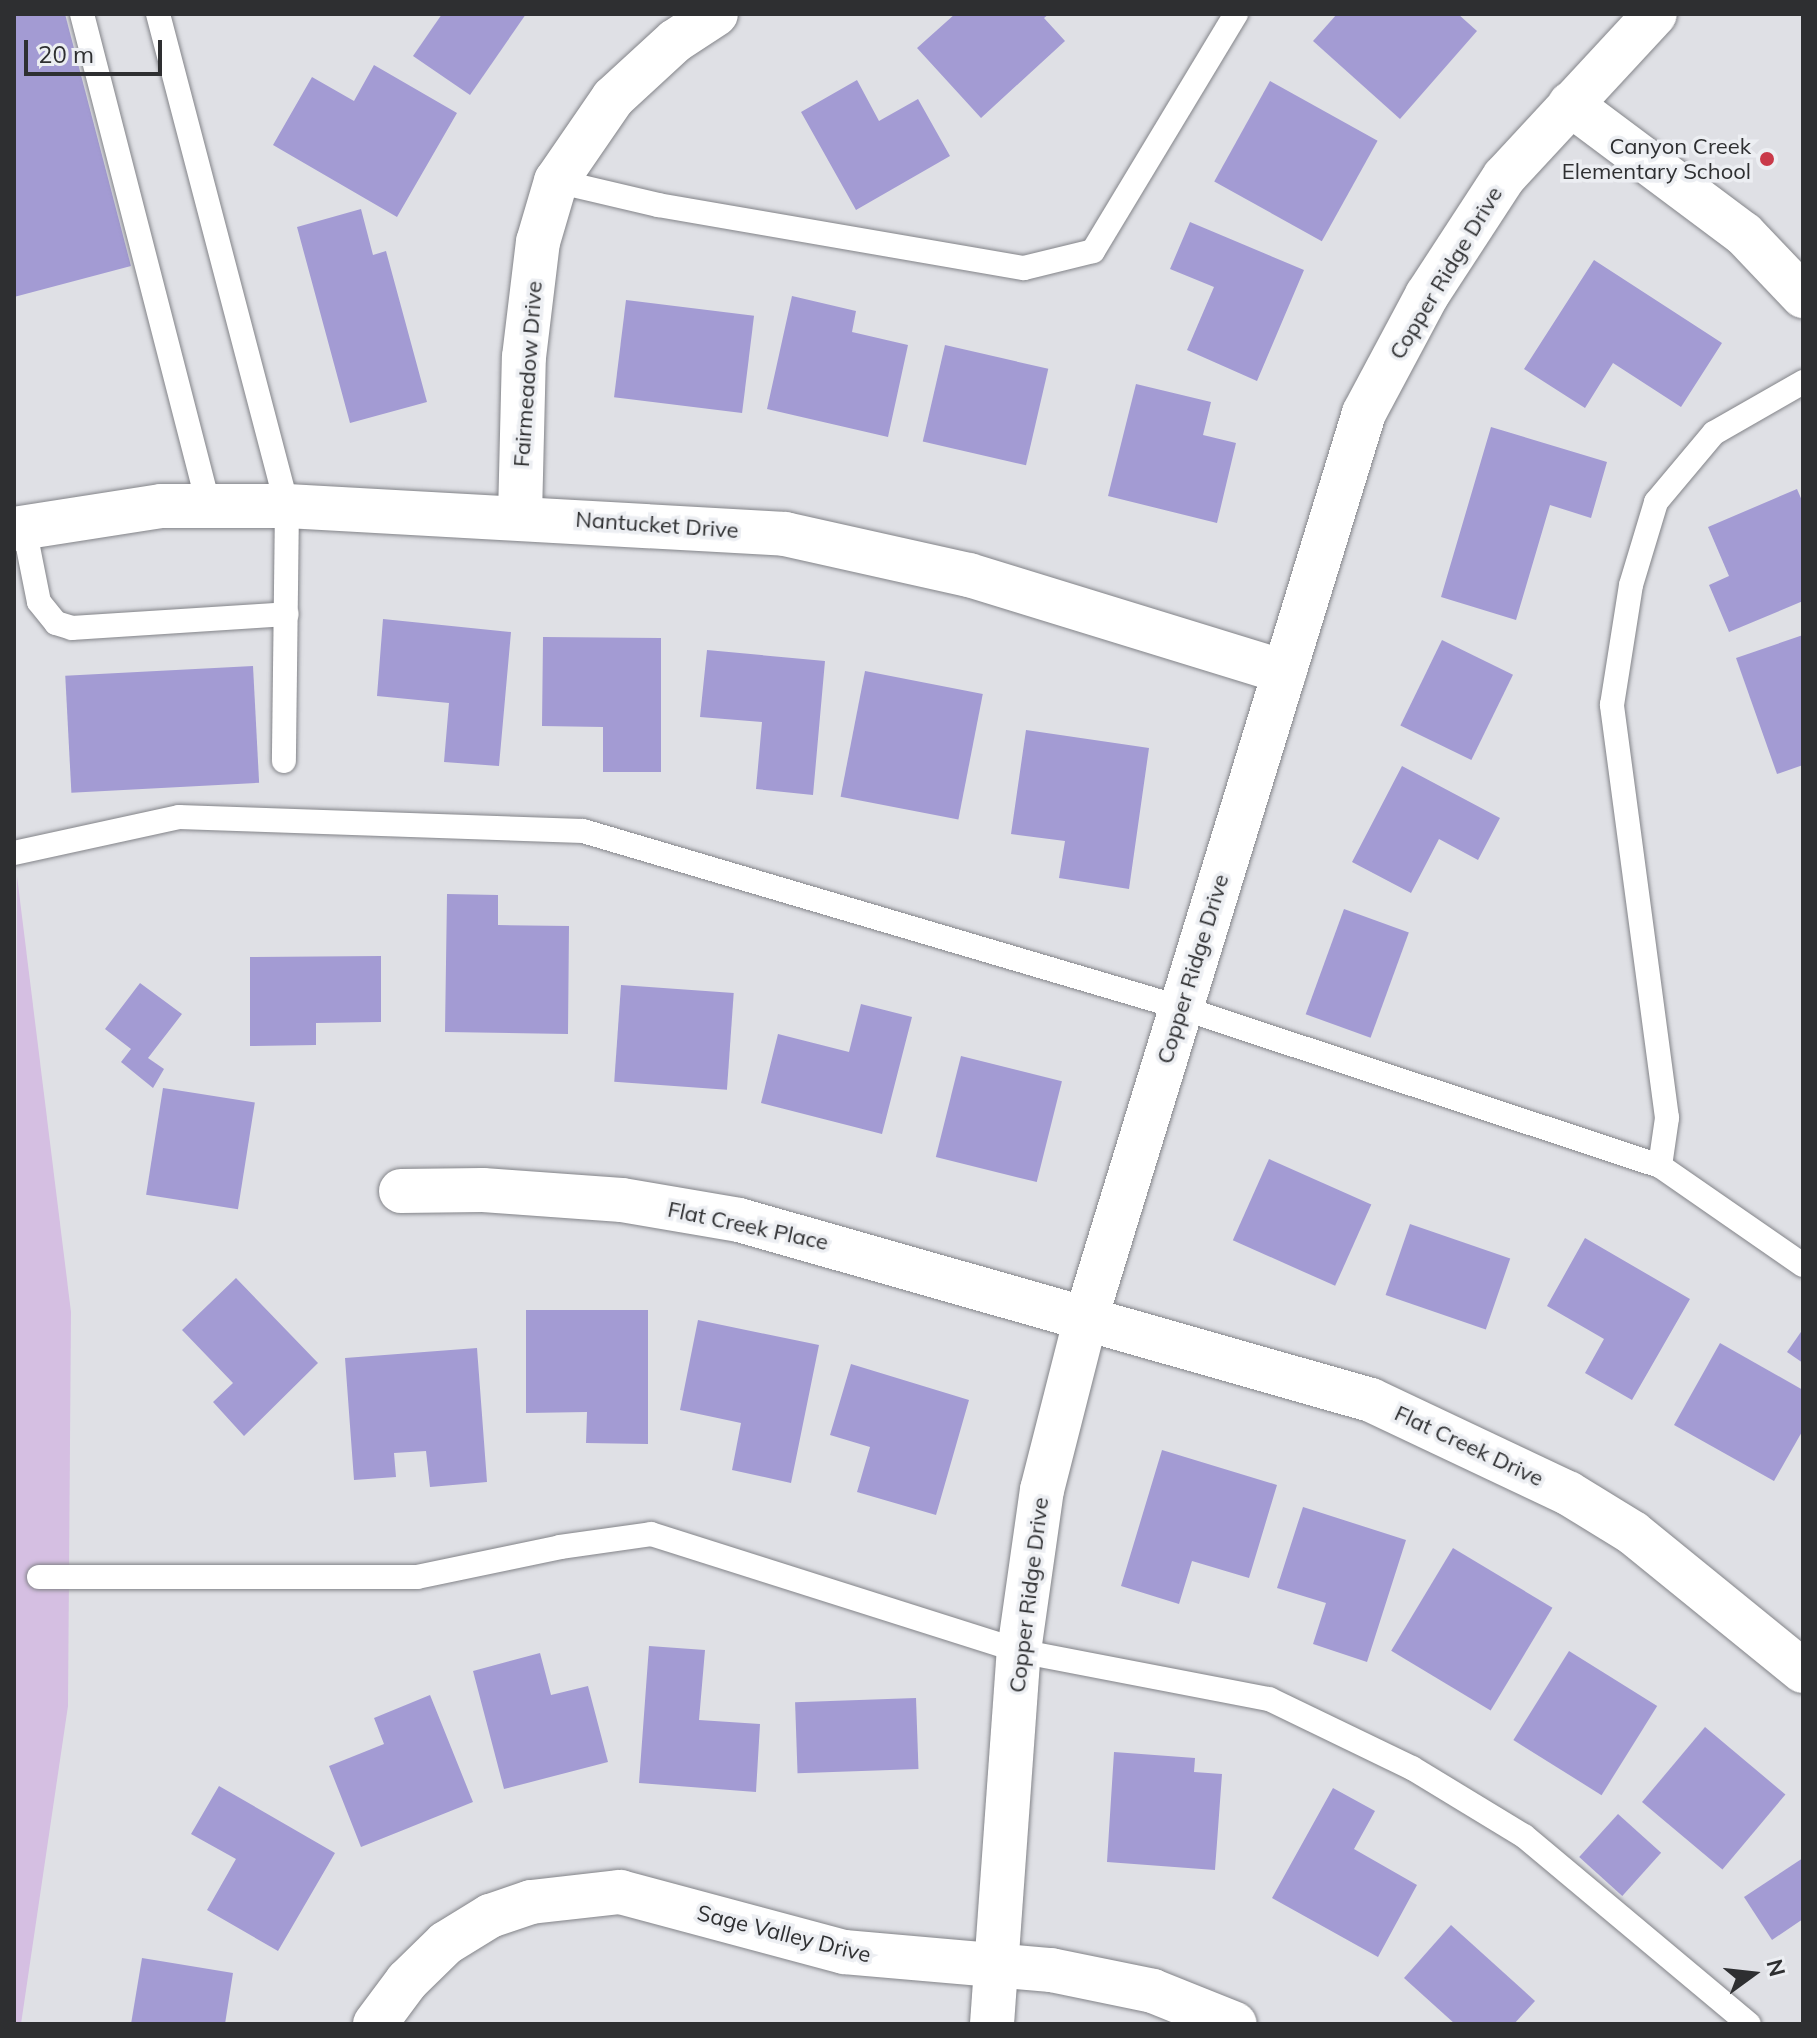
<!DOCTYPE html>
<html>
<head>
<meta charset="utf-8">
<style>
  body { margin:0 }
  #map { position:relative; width:1817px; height:2038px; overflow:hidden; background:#dfe0e5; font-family:Mulish,sans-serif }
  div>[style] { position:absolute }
  .green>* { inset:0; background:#d5bfe2 }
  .building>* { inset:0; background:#a39bd3; transform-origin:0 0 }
  .roads { filter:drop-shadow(0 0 2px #838489) drop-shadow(0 0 2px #838489) }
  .service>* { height:24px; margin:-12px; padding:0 12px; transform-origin:12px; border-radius:12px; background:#fff }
  .minor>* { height:44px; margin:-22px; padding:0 22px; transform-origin:22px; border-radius:22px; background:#fff }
  .dots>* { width:22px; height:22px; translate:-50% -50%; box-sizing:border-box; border:4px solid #eceef2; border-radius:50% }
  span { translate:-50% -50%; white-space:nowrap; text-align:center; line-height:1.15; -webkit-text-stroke:7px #eceef2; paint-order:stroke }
  .poi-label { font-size:22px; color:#2e2f31 }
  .right { translate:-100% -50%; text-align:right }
  .street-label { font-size:22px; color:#2e2f31 }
  .frame { position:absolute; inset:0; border:16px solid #2e2f31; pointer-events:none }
  .north { position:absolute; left:1713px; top:1934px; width:80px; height:80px; -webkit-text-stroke:6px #eceef2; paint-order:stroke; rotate:75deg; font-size:22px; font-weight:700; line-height:32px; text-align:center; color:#2e2f31 }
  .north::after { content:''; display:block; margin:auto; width:28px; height:36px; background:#2e2f31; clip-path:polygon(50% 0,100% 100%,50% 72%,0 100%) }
  .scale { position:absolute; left:24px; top:40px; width:138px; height:36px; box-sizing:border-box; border:4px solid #2e2f31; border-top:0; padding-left:10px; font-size:24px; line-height:28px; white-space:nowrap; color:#2e2f31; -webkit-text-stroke:6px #eceef2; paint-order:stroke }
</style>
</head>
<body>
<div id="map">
  <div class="green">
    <i style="clip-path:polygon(17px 876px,71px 1312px,68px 1706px,21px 2024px,14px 2024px)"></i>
  </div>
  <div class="building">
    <i style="clip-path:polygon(14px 14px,65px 14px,131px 266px,14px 297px)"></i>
    <i style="clip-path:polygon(442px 14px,526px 14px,470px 95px,413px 56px)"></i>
    <i style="clip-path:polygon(955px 14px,1049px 14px,1044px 18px,1065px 41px,981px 118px,917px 48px)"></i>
    <i style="clip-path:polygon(1337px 14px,1458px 14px,1477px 31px,1400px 119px,1313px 41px)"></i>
    <i style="clip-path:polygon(374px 65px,457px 113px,397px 217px,273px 145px,312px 77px,354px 101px)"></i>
    <i style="clip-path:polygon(857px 80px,879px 121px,918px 99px,950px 156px,856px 210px,801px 112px)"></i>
    <i style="left:1270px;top:81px;width:123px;height:115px;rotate:29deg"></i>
    <i style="clip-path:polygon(361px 209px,373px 255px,386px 251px,427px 402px,350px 423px,297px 227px)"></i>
    <i style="clip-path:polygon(1190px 222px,1304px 270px,1257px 381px,1187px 350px,1214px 287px,1170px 269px)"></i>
    <i style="clip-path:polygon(1594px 260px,1722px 343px,1681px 407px,1613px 363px,1585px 408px,1524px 369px)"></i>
    <i style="clip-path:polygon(792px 296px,856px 311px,852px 332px,908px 345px,888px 437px,767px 409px)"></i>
    <i style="left:626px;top:300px;width:129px;height:98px;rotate:7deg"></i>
    <i style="left:945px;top:345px;width:106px;height:99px;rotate:13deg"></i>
    <i style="clip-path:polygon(1136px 384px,1211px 402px,1203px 435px,1236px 443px,1217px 523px,1108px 496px)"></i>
    <i style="clip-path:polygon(1491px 427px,1607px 462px,1591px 518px,1550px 505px,1516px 620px,1441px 597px)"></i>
    <i style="clip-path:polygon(1797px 489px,1803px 503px,1803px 601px,1729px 632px,1709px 585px,1729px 576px,1708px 527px)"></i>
    <i style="clip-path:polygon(383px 619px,511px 632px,499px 766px,444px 762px,449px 703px,377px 696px)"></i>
    <i style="clip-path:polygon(1803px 635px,1803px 765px,1777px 774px,1736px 658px)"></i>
    <i style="clip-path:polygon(543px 637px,661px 638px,661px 772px,603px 772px,603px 727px,542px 726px)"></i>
    <i style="left:1442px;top:640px;width:79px;height:95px;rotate:26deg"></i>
    <i style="clip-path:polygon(707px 650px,825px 661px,813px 795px,756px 789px,762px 722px,700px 717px)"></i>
    <i style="left:253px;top:666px;width:117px;height:188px;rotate:87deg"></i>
    <i style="left:865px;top:671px;width:120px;height:128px;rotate:11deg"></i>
    <i style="clip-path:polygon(1026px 730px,1149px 748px,1129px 889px,1059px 878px,1065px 841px,1011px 834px)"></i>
    <i style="clip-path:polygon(1402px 766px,1500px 818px,1478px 860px,1439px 839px,1411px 893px,1352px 862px)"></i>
    <i style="clip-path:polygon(447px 894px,498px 895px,498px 925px,569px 926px,568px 1034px,445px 1032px)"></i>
    <i style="left:1344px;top:909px;width:69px;height:112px;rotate:20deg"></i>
    <i style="clip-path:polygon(381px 956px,381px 1022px,316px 1023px,316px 1045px,250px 1046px,250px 957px)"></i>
    <i style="clip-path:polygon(140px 983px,182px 1014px,148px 1058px,164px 1069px,153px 1088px,121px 1062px,131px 1049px,105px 1029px)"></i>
    <i style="left:621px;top:985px;width:113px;height:97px;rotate:4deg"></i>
    <i style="clip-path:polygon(861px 1004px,912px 1017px,882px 1134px,761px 1103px,778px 1034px,849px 1052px)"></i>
    <i style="left:961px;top:1056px;width:104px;height:104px;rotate:14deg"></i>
    <i style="left:163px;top:1088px;width:93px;height:108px;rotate:9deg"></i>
    <i style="left:1269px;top:1159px;width:112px;height:89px;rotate:24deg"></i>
    <i style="left:1410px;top:1224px;width:106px;height:75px;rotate:19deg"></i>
    <i style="clip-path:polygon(1585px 1238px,1690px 1299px,1632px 1400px,1585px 1373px,1604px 1339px,1547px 1306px)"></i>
    <i style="clip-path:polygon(236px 1278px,318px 1363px,244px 1436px,213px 1402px,233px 1383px,182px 1330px)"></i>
    <i style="clip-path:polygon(526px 1310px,648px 1310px,648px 1444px,586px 1443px,587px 1412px,526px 1413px)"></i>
    <i style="clip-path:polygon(698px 1320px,819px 1345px,791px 1483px,732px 1470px,741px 1423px,680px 1410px)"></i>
    <i style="clip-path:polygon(1803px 1329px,1803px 1363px,1787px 1352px)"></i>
    <i style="clip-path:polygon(1720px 1343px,1803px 1390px,1803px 1430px,1774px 1481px,1674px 1425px)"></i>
    <i style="clip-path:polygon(477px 1348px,487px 1482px,430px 1487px,426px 1451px,394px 1453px,396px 1477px,354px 1480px,345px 1358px)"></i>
    <i style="clip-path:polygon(851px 1364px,969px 1400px,936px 1515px,857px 1492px,870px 1447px,830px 1435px)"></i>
    <i style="clip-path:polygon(1162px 1450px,1277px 1485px,1249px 1578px,1192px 1561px,1179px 1604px,1121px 1586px)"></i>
    <i style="clip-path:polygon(1303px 1507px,1406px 1540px,1367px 1662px,1313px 1644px,1326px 1603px,1277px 1588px)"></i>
    <i style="left:1453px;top:1548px;width:116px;height:120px;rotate:31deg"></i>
    <i style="clip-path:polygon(649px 1646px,705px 1650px,699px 1720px,760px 1724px,756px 1792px,639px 1783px)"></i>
    <i style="left:1569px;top:1651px;width:104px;height:105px;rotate:32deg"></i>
    <i style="clip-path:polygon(540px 1653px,551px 1695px,588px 1686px,608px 1762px,504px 1789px,473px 1671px)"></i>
    <i style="clip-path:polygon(430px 1695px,473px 1802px,361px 1847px,329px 1766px,384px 1744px,374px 1718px)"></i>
    <i style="left:916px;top:1698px;width:71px;height:121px;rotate:88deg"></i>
    <i style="left:1705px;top:1727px;width:105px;height:98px;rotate:40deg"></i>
    <i style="clip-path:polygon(1114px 1752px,1195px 1758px,1194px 1772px,1222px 1774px,1215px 1870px,1107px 1862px)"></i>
    <i style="clip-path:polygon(219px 1786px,335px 1853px,278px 1951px,207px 1910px,236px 1859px,191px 1834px)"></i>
    <i style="clip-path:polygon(1333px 1788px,1375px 1811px,1354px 1849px,1417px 1885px,1378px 1957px,1272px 1898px)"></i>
    <i style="left:1618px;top:1814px;width:58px;height:58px;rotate:42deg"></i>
    <i style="clip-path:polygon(1803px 1858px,1803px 1919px,1772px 1940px,1744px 1897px)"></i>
    <i style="clip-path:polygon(1451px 1925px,1535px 2001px,1514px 2024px,1455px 2024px,1404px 1978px)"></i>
    <i style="clip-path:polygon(142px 1958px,233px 1973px,225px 2024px,131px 2024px)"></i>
  </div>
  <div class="roads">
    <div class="service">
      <i style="left:82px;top:14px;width:509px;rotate:75.55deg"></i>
      <i style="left:158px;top:14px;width:509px;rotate:75.31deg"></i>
      <i style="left:287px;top:506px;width:255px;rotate:90.7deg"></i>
      <i style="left:556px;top:181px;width:105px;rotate:13.2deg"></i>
      <i style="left:658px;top:205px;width:371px;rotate:9.8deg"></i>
      <i style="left:1024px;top:268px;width:71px;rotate:-13.8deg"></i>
      <i style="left:1093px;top:251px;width:277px;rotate:-58.9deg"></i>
      <i style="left:24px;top:527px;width:76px;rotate:78.7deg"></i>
      <i style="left:39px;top:602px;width:27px;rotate:51deg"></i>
      <i style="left:56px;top:623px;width:17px;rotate:17deg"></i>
      <i style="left:72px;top:628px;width:215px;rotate:-3.7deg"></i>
      <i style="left:14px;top:853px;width:169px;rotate:-12.3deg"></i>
      <i style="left:179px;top:817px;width:404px;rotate:2deg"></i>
      <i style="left:583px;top:831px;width:625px;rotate:16.46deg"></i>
      <i style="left:1182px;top:1008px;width:503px;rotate:18.29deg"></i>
      <i style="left:1660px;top:1166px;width:174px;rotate:34.7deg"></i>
      <i style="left:1660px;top:1166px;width:49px;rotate:-81.7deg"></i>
      <i style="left:1667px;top:1118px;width:417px;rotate:-97.6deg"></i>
      <i style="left:1612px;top:705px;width:121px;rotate:-81deg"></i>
      <i style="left:1631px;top:585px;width:87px;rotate:-73.2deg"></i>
      <i style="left:1656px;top:502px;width:90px;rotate:-50deg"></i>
      <i style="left:1714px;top:433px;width:103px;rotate:-29.8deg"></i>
      <i style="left:39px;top:1577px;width:378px"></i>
      <i style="left:417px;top:1577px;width:146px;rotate:-11.8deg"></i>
      <i style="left:560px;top:1547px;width:92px;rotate:-8.1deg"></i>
      <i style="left:651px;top:1534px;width:386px;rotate:17.6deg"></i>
      <i style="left:1019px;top:1651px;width:255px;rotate:10.9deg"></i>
      <i style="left:1269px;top:1699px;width:159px;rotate:25.8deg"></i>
      <i style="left:1412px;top:1768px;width:131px;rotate:31.3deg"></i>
      <i style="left:1524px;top:1836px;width:293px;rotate:39.9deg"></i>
    </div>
    <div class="minor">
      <i style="left:1570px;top:104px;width:217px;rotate:36.8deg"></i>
      <i style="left:1744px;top:234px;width:86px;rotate:46.4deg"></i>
      <i style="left:520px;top:516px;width:159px;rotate:-88.6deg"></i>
      <i style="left:524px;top:357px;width:116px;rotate:-83.1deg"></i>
      <i style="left:538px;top:242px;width:64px;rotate:-73.6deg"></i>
      <i style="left:556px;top:181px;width:101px;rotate:-55.5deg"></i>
      <i style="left:613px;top:98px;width:84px;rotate:-42.6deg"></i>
      <i style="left:675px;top:41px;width:49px;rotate:-33.4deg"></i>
      <i style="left:14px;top:529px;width:149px;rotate:-8.9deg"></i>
      <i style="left:161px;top:506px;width:126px"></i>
      <i style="left:287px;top:506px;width:499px;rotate:3.2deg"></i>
      <i style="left:785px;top:534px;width:189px;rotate:12.6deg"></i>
      <i style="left:969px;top:575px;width:330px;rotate:17.1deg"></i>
      <i style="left:401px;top:1191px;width:82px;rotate:-0.7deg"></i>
      <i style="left:483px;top:1190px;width:139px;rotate:4.1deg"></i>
      <i style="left:622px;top:1200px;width:119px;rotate:9.7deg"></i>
      <i style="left:739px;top:1220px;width:657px;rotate:15.9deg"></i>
      <i style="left:1371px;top:1400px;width:218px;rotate:25.3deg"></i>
      <i style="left:1568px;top:1493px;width:76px;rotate:31.6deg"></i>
      <i style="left:1633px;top:1533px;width:219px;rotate:39.1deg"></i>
      <i style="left:375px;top:2024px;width:54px;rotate:-53.3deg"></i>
      <i style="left:407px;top:1981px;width:54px;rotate:-44.3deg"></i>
      <i style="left:446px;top:1943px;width:52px;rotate:-31.5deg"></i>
      <i style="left:490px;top:1916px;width:43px;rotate:-18.9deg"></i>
      <i style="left:531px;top:1902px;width:90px;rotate:-6.4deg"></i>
      <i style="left:620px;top:1892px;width:232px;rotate:15deg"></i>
      <i style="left:844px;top:1952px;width:208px;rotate:5deg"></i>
      <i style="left:1051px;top:1970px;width:104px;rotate:11.6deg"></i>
      <i style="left:1153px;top:1991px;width:88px;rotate:21.9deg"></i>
      <i style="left:992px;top:2024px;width:374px;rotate:-85.9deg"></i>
      <i style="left:1019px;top:1651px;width:163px;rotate:-81.9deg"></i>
      <i style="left:1042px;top:1490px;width:174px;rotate:-75.7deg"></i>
      <i style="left:1085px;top:1321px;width:950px;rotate:-72.92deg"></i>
      <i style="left:1364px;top:413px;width:134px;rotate:-61.9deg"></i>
      <i style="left:1427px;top:295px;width:141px;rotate:-56.9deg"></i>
      <i style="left:1504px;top:177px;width:222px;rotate:-47.2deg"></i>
    </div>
  </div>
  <div class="dots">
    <i style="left:1767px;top:159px;background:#c93949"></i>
  </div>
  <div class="poi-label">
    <span class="right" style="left:1751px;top:159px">Canyon Creek<br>Elementary School</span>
  </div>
  <div class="street-label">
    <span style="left:1446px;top:273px;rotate:-59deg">Copper Ridge Drive</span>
    <span style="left:528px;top:374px;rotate:-86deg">Fairmeadow Drive</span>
    <span style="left:657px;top:525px;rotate:4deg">Nantucket Drive</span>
    <span style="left:1193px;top:969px;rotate:-73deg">Copper Ridge Drive</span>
    <span style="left:748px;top:1226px;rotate:12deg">Flat Creek Place</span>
    <span style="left:1469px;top:1446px;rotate:25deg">Flat Creek Drive</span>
    <span style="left:1029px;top:1595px;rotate:-83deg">Copper Ridge Drive</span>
    <span style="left:784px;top:1934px;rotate:14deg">Sage Valley Drive</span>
  </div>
  <div class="frame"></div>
  <div class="north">N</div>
  <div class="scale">20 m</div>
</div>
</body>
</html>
